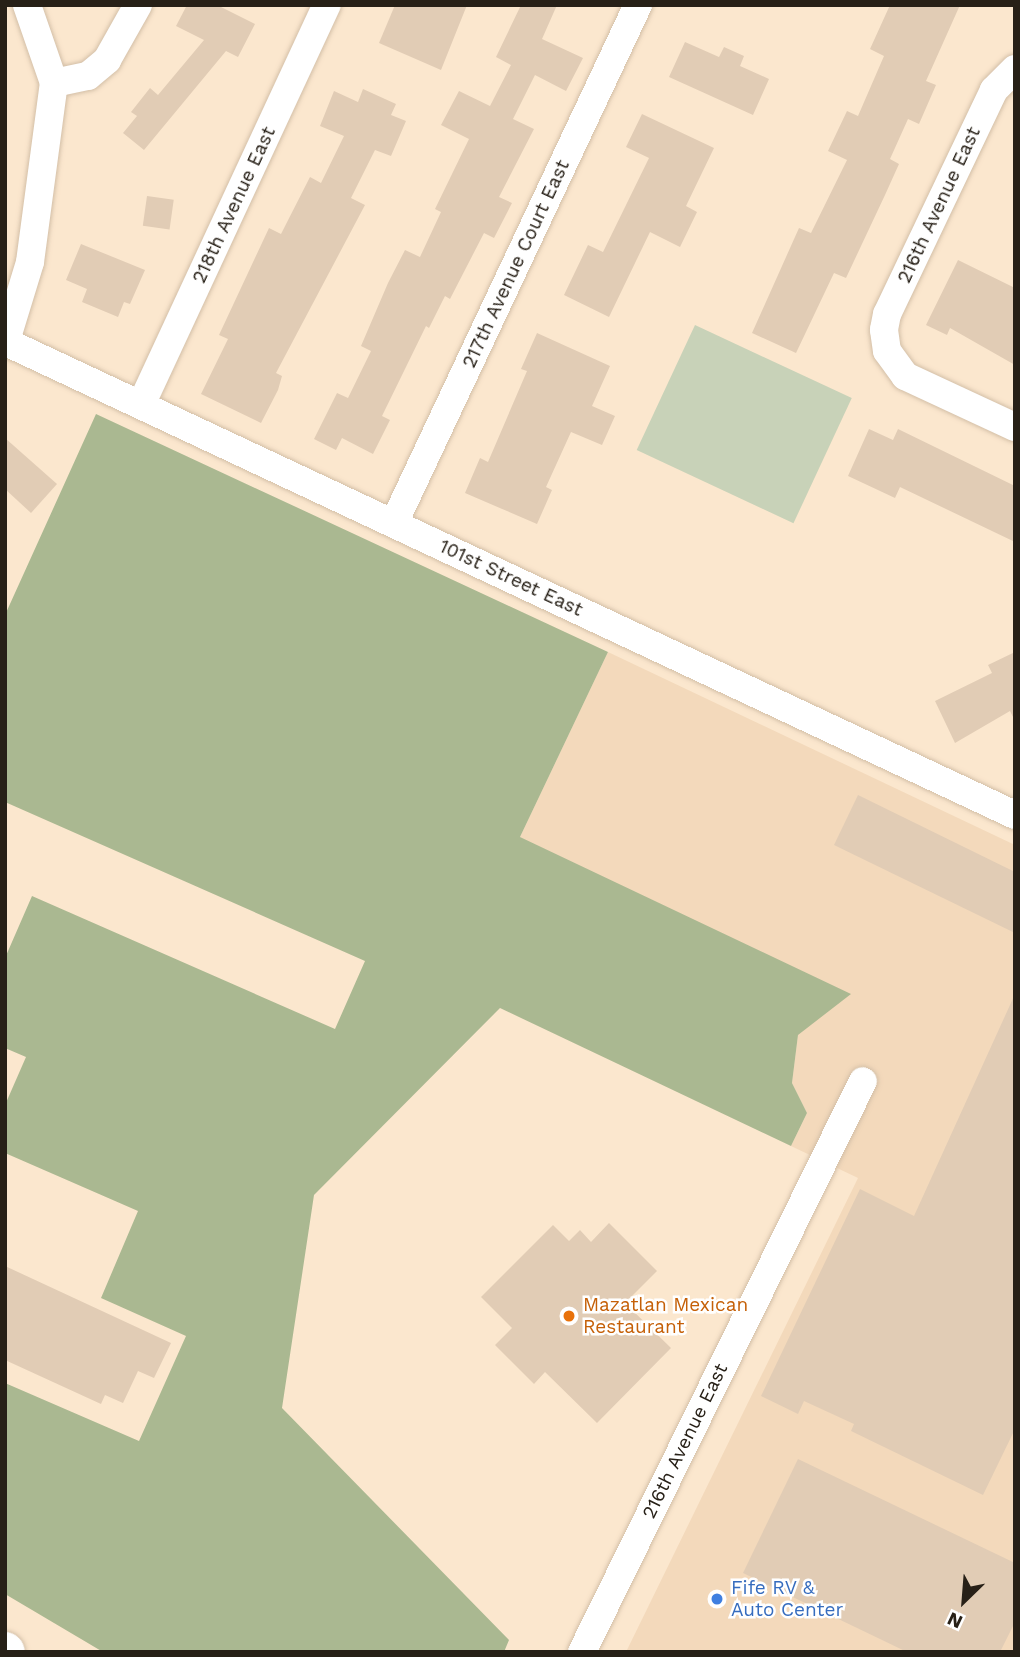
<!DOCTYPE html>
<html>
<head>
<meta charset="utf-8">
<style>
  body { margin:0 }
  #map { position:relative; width:1020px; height:1657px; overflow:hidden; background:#fbe7ce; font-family:"Work Sans",sans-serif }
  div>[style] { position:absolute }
  .built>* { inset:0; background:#f3d9bb }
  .green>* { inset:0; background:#c8d2b8; transform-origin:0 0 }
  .forest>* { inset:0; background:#aab891 }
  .building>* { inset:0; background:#e1ccb5; transform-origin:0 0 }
  .roads { filter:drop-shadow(0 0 2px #d3bfa7) drop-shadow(0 0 2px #d3bfa7) }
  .minor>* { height:28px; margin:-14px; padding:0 14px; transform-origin:14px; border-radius:14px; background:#fff }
  .primary>* { height:38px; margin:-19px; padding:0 19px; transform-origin:19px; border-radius:19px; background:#fff }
  .dots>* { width:19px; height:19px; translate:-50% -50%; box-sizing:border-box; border:4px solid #fff; border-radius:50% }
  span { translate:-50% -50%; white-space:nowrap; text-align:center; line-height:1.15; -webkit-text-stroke:5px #fff; paint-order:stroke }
  .street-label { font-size:19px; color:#272017 }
  .food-label { font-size:19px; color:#c56008 }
  .left { translate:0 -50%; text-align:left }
  .shop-label { font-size:19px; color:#366cbe }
  .frame { position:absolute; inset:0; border:7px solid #272017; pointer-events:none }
  .north { position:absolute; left:929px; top:1566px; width:70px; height:70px; -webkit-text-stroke:5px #fff; paint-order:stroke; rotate:205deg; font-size:19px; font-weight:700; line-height:28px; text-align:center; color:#272017 }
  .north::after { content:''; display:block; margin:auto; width:24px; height:32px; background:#272017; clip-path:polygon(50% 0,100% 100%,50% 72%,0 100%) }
</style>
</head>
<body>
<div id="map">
  <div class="built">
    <i style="clip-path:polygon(608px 652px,1015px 845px,1015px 1652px,626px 1652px,858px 1178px,791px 1146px,807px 1113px,792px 1083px,798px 1035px,520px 837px)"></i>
  </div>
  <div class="green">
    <i style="left:695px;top:325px;width:173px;height:138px;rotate:25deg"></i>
  </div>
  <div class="forest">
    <i style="clip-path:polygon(96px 414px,608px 652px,520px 837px,851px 994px,798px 1035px,792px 1083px,807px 1113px,791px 1146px,500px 1008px,314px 1195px,282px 1408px,509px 1640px,504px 1652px,103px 1652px,5px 1594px,5px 1383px,139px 1441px,186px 1336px,101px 1298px,138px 1211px,5px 1153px,5px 1105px,26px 1057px,5px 1048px,5px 958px,32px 896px,335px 1029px,365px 961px,5px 802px,5px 615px)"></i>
  </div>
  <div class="building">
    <i style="clip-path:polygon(187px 5px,217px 5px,255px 24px,238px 57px,226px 51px,144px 150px,123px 133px,137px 116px,131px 112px,150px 88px,158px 95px,204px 40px,176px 26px)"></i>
    <i style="clip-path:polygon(395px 5px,467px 5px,441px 70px,379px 43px)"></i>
    <i style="clip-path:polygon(521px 5px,557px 5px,542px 39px,583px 58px,566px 91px,535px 75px,513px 119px,534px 129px,499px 197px,512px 203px,494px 238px,484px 233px,450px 299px,445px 296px,429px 328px,426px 326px,382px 416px,390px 420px,373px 454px,342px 438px,336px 450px,314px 439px,337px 393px,348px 398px,371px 351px,361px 346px,388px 283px,405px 250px,420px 257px,441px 212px,435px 209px,469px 139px,441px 125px,459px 91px,490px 106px,511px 65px,496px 57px)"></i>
    <i style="clip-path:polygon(890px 5px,960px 5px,926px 81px,936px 85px,919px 124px,908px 119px,890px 159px,899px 164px,885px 195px,846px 278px,834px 273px,796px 353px,752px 333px,799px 228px,811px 233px,847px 160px,828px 151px,847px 111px,858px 116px,884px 56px,870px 49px)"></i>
    <i style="clip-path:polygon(685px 42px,719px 57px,724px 47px,744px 56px,740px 66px,769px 79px,753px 115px,669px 77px)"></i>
    <i style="clip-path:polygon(363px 89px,396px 104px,391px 115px,406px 121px,391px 156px,375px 150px,351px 198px,365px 205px,276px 373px,282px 376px,278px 390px,261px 423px,201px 394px,228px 339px,219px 335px,269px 228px,281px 234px,310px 177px,321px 183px,344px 136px,320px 126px,334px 91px,358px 102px)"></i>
    <i style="clip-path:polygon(642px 114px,714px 148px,686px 206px,697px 212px,680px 247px,650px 232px,609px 317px,564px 295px,588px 245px,603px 252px,649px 158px,626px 147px)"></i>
    <i style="left:147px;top:196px;width:27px;height:30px;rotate:8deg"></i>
    <i style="clip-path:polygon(81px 244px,145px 270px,130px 304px,124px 302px,118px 317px,82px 302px,87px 289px,66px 280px)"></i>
    <i style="clip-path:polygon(958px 260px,1015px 288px,1015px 365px,950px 328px,947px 335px,926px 325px)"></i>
    <i style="clip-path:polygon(537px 333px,610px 366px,592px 406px,615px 416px,602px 445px,571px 432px,546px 487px,552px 490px,537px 524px,465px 493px,480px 458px,488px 462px,527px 371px,521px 369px)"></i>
    <i style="clip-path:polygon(869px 429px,893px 440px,898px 429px,1015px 486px,1015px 542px,900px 487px,895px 498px,848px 476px)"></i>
    <i style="clip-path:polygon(5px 438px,57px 484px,31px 513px,5px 489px)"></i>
    <i style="clip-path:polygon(1015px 652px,1015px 721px,1010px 711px,955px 743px,935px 701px,992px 673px,988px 665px)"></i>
    <i style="clip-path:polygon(858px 795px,1015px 872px,1015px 933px,834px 845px)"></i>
    <i style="clip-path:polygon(1015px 994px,1015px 1429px,983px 1495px,851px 1431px,854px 1424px,804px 1401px,798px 1414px,761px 1396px,860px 1189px,914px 1216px)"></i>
    <i style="clip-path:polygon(609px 1223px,657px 1271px,625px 1303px,671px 1348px,597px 1423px,545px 1372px,534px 1384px,495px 1345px,512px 1328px,481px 1297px,553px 1225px,569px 1241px,580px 1230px,591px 1242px)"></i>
    <i style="clip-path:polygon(5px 1266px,171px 1343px,154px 1378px,138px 1371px,123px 1403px,105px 1395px,101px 1404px,5px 1360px)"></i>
    <i style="clip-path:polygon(798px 1459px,1015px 1563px,1015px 1622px,1000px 1652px,907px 1652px,743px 1573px)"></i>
  </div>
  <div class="roads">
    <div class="minor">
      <i style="left:1015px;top:69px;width:30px;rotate:135deg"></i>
      <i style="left:994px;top:90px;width:248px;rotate:115.5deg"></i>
      <i style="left:887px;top:314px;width:16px;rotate:101deg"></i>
      <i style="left:884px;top:330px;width:21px;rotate:82deg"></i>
      <i style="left:887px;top:351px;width:31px;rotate:54deg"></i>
      <i style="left:905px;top:376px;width:121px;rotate:24.9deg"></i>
      <i style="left:54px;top:83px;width:35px;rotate:-12deg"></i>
      <i style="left:88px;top:76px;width:25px;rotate:-40deg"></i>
      <i style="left:107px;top:60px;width:63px;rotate:-60.6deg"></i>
      <i style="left:6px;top:342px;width:1114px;rotate:25.12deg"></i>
      <i style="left:5px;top:344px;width:86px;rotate:-73deg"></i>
      <i style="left:30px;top:262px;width:181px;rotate:-82.4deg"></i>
      <i style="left:54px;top:83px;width:83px;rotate:-109.1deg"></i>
      <i style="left:141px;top:405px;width:441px;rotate:-65.1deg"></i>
      <i style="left:394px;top:523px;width:573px;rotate:-64.78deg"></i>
      <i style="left:582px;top:1652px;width:636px;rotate:-63.8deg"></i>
    </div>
    <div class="primary">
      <i style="left:5px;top:1651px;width:1px;rotate:45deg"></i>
    </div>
  </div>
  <div class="dots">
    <i style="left:569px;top:1316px;background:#e8710a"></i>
    <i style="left:717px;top:1599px;background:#3f7fe0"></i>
  </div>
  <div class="street-label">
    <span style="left:234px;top:205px;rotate:-65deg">218th Avenue East</span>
    <span style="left:939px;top:205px;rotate:-65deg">216th Avenue East</span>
    <span style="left:516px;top:264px;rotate:-65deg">217th Avenue Court East</span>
    <span style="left:511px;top:578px;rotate:25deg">101st Street East</span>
    <span style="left:685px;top:1441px;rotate:-64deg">216th Avenue East</span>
  </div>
  <div class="food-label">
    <span class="left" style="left:583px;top:1316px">Mazatlan Mexican<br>Restaurant</span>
  </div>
  <div class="shop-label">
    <span class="left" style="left:731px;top:1599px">Fife RV &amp;<br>Auto Center</span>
  </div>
  <div class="frame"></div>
  <div class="north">N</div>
</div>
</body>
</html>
